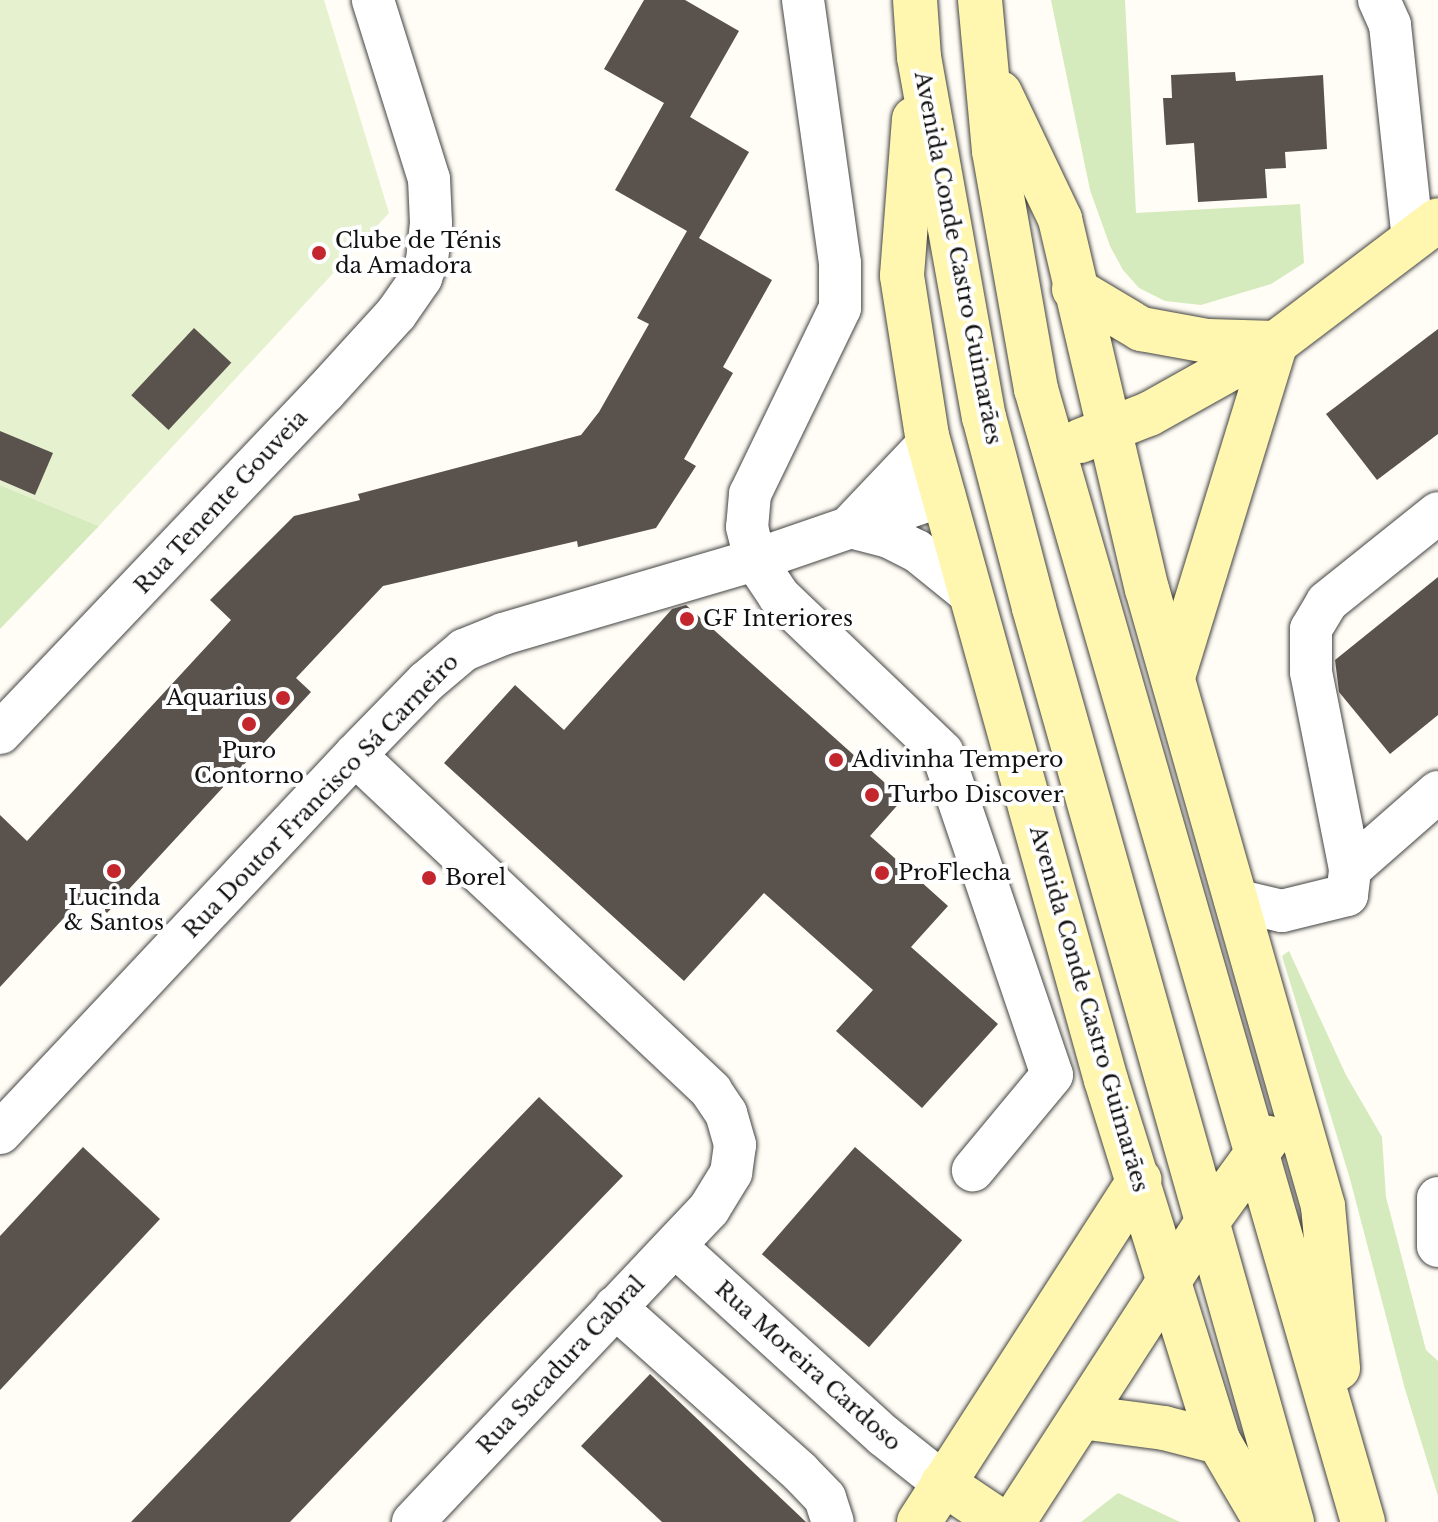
<!DOCTYPE html>
<html>
<head>
<meta charset="utf-8">
<style>
  body { margin:0 }
  #map { position:relative; width:1438px; height:1522px; overflow:hidden; background:#fffdf5; font-family:"Libre Baskerville",serif }
  div>[style] { position:absolute }
  .green>* { inset:0; background:#d5ebbd }
  .pitch>* { inset:0; background:#e6f2cf }
  .building>* { inset:0; background:#5a524d; transform-origin:0 0 }
  .roads { filter:drop-shadow(0 0 2px #444) drop-shadow(0 0 2px #444) }
  .street>* { height:42px; margin:-21px; padding:0 21px; transform-origin:21px; border-radius:21px; background:#fff }
  .secondary>* { height:44px; margin:-22px; padding:0 22px; transform-origin:22px; border-radius:22px; background:#fff6b0 }
  .dots>* { width:22px; height:22px; translate:-50% -50%; box-sizing:border-box; border:4px solid #fff; border-radius:50% }
  span { translate:-50% -50%; white-space:nowrap; text-align:center; line-height:1.15; -webkit-text-stroke:8px #fff; paint-order:stroke }
  .poi-label { font-size:22px; color:#111 }
  .left { translate:0 -50%; text-align:left }
  .right { translate:-100% -50%; text-align:right }
  .street-label { font-size:22px; color:#111 }
</style>
</head>
<body>
<div id="map">
  <div class="green">
    <i style="clip-path:polygon(1051px 0,1125px 0,1136px 213px,1300px 204px,1304px 263px,1271px 284px,1201px 305px,1165px 301px,1139px 288px,1123px 270px,1110px 246px,1090px 190px)"></i>
    <i style="clip-path:polygon(0 485px,99px 526px,0 629px)"></i>
    <i style="clip-path:polygon(1289px 951px,1346px 1075px,1382px 1137px,1386px 1197px,1426px 1350px,1438px 1361px,1438px 1496px,1405px 1389px,1350px 1179px,1282px 956px)"></i>
    <i style="clip-path:polygon(1118px 1493px,1180px 1522px,1081px 1522px)"></i>
  </div>
  <div class="pitch">
    <i style="clip-path:polygon(0 0,324px 0,389px 213px,99px 526px,0 485px)"></i>
  </div>
  <div class="building">
    <i style="clip-path:polygon(644px 0,685px 0,739px 31px,690px 117px,749px 152px,699px 238px,772px 280px,723px 367px,733px 373px,684px 459px,696px 466px,656px 528px,578px 547px,577px 541px,383px 586px,296px 678px,311px 692px,107px 913px,86px 894px,0 987px,0 815px,27px 841px,231px 620px,210px 600px,294px 516px,360px 500px,358px 494px,581px 435px,599px 412px,649px 324px,637px 318px,687px 231px,615px 190px,664px 103px,604px 69px)"></i>
    <i style="clip-path:polygon(1235px 72px,1236px 81px,1323px 75px,1327px 149px,1285px 152px,1286px 168px,1265px 169px,1267px 198px,1198px 202px,1194px 143px,1166px 145px,1163px 98px,1172px 98px,1171px 75px)"></i>
    <i style="left:194px;top:328px;width:51px;height:92px;rotate:43deg"></i>
    <i style="clip-path:polygon(1438px 329px,1438px 434px,1377px 480px,1326px 414px)"></i>
    <i style="clip-path:polygon(0 431px,53px 453px,35px 495px,0 480px)"></i>
    <i style="clip-path:polygon(1438px 577px,1438px 715px,1390px 754px,1339px 692px,1335px 660px)"></i>
    <i style="clip-path:polygon(686px 605px,903px 799px,870px 836px,948px 906px,911px 947px,998px 1024px,922px 1108px,836px 1031px,873px 990px,764px 893px,684px 981px,444px 763px,515px 685px,564px 730px,672px 609px)"></i>
    <i style="clip-path:polygon(539px 1097px,623px 1176px,481px 1323px,290px 1522px,131px 1522px)"></i>
    <i style="clip-path:polygon(83px 1147px,160px 1219px,0 1390px,0 1236px)"></i>
    <i style="left:855px;top:1147px;width:142px;height:142px;rotate:41deg"></i>
    <i style="clip-path:polygon(650px 1374px,806px 1522px,662px 1522px,581px 1446px)"></i>
  </div>
  <div class="roads">
    <div class="street">
      <i style="left:803px;top:0;width:266px;rotate:82deg"></i>
      <i style="left:840px;top:263px;width:45px;rotate:90deg"></i>
      <i style="left:840px;top:308px;width:207px;rotate:115.8deg"></i>
      <i style="left:750px;top:494px;width:33px;rotate:95deg"></i>
      <i style="left:747px;top:527px;width:34px;rotate:76deg"></i>
      <i style="left:755px;top:560px;width:43px;rotate:56.3deg"></i>
      <i style="left:779px;top:596px;width:226px;rotate:43.7deg"></i>
      <i style="left:942px;top:752px;width:341px;rotate:71.2deg"></i>
      <i style="left:1052px;top:1075px;width:124px;rotate:129.7deg"></i>
      <i style="left:1379px;top:0;width:27px;rotate:66deg"></i>
      <i style="left:1390px;top:25px;width:215px;rotate:83.9deg"></i>
      <i style="left:853px;top:523px;width:110px;rotate:-46.5deg"></i>
      <i style="left:850px;top:527px;width:40px;rotate:14.4deg"></i>
      <i style="left:889px;top:537px;width:31px;rotate:27deg"></i>
      <i style="left:917px;top:551px;width:67px;rotate:38.9deg"></i>
      <i style="left:0;top:733px;width:470px;rotate:-46.4deg"></i>
      <i style="left:324px;top:393px;width:107px;rotate:-47.7deg"></i>
      <i style="left:396px;top:314px;width:44px;rotate:-55.2deg"></i>
      <i style="left:421px;top:278px;width:18px;rotate:-71deg"></i>
      <i style="left:427px;top:261px;width:38px;rotate:-84deg"></i>
      <i style="left:431px;top:223px;width:44px;rotate:-92.6deg"></i>
      <i style="left:429px;top:179px;width:188px;rotate:-107.4deg"></i>
      <i style="left:355px;top:755px;width:490px;rotate:43.3deg"></i>
      <i style="left:711px;top:1091px;width:27px;rotate:56deg"></i>
      <i style="left:726px;top:1113px;width:33px;rotate:74deg"></i>
      <i style="left:735px;top:1145px;width:28px;rotate:98deg"></i>
      <i style="left:731px;top:1173px;width:42px;rotate:121.4deg"></i>
      <i style="left:709px;top:1209px;width:431px;rotate:133.4deg"></i>
      <i style="left:1350px;top:869px;width:117px;rotate:-41.2deg"></i>
      <i style="left:1235px;top:900px;width:48px;rotate:13.2deg"></i>
      <i style="left:1282px;top:911px;width:67px;rotate:-13.8deg"></i>
      <i style="left:1347px;top:895px;width:26px;rotate:-83deg"></i>
      <i style="left:1350px;top:869px;width:201px;rotate:-101.2deg"></i>
      <i style="left:1311px;top:672px;width:43px;rotate:-90deg"></i>
      <i style="left:1311px;top:629px;width:31px;rotate:-59deg"></i>
      <i style="left:1327px;top:602px;width:142px;rotate:-38.7deg"></i>
      <i style="left:0;top:1133px;width:519px;rotate:-46.8deg"></i>
      <i style="left:355px;top:755px;width:102px;rotate:-45.8deg"></i>
      <i style="left:426px;top:682px;width:50px;rotate:-40.1deg"></i>
      <i style="left:464px;top:650px;width:42px;rotate:-22.3deg"></i>
      <i style="left:503px;top:634px;width:263px;rotate:-16.4deg"></i>
      <i style="left:755px;top:560px;width:200px;rotate:-19deg"></i>
      <i style="left:1438px;top:1198px;width:48px;rotate:90deg"></i>
      <i style="left:675px;top:1246px;width:282px;rotate:42.3deg"></i>
      <i style="left:884px;top:1436px;width:75px;rotate:38.5deg"></i>
      <i style="left:615px;top:1307px;width:248px;rotate:41.7deg"></i>
      <i style="left:800px;top:1472px;width:36px;rotate:46deg"></i>
      <i style="left:825px;top:1498px;width:25px;rotate:72deg"></i>
    </div>
    <div class="secondary">
      <i style="left:915px;top:0;width:57px;rotate:86deg"></i>
      <i style="left:919px;top:57px;width:366px;rotate:79.8deg"></i>
      <i style="left:984px;top:417px;width:197px;rotate:75.3deg"></i>
      <i style="left:1034px;top:608px;width:950px;rotate:74.24deg"></i>
      <i style="left:980px;top:0;width:152px;rotate:84.7deg"></i>
      <i style="left:994px;top:151px;width:242px;rotate:80deg"></i>
      <i style="left:1036px;top:389px;width:1179px;rotate:73.9deg"></i>
      <i style="left:1000px;top:93px;width:140px;rotate:64.5deg"></i>
      <i style="left:1060px;top:219px;width:380px;rotate:76.8deg"></i>
      <i style="left:1147px;top:589px;width:642px;rotate:74.08deg"></i>
      <i style="left:1323px;top:1206px;width:163px;rotate:84.7deg"></i>
      <i style="left:914px;top:119px;width:157px;rotate:94.4deg"></i>
      <i style="left:902px;top:276px;width:162px;rotate:81.1deg"></i>
      <i style="left:927px;top:436px;width:668px;rotate:74.47deg"></i>
      <i style="left:1106px;top:1080px;width:379px;rotate:72.7deg"></i>
      <i style="left:1219px;top:1442px;width:93px;rotate:59.6deg"></i>
      <i style="left:1074px;top:289px;width:78px;rotate:30.8deg"></i>
      <i style="left:1141px;top:329px;width:68px;rotate:10.2deg"></i>
      <i style="left:1208px;top:341px;width:68px;rotate:1.7deg"></i>
      <i style="left:1080px;top:441px;width:74px;rotate:-21.4deg"></i>
      <i style="left:1149px;top:414px;width:145px;rotate:-29.2deg"></i>
      <i style="left:1276px;top:343px;width:203px;rotate:-37.2deg"></i>
      <i style="left:1173px;top:677px;width:350px;rotate:-72.9deg"></i>
      <i style="left:1081px;top:1417px;width:84px;rotate:7.5deg"></i>
      <i style="left:1164px;top:1428px;width:57px;rotate:14.3deg"></i>
      <i style="left:943px;top:1483px;width:70px;rotate:33.9deg"></i>
      <i style="left:919px;top:1522px;width:407px;rotate:-57.2deg"></i>
      <i style="left:1013px;top:1522px;width:357px;rotate:-57.1deg"></i>
      <i style="left:1207px;top:1222px;width:104px;rotate:-54deg"></i>
    </div>
  </div>
  <div class="dots">
    <i style="left:319px;top:253px;background:#c4262e"></i>
    <i style="left:687px;top:619px;background:#c4262e"></i>
    <i style="left:283px;top:698px;background:#c4262e"></i>
    <i style="left:249px;top:724px;background:#c4262e"></i>
    <i style="left:836px;top:760px;background:#c4262e"></i>
    <i style="left:872px;top:795px;background:#c4262e"></i>
    <i style="left:114px;top:871px;background:#c4262e"></i>
    <i style="left:882px;top:873px;background:#c4262e"></i>
    <i style="left:429px;top:878px;background:#c4262e"></i>
  </div>
  <div class="poi-label">
    <span class="left" style="left:335px;top:253px">Clube de Ténis<br>da Amadora</span>
    <span class="left" style="left:703px;top:619px">GF Interiores</span>
    <span class="right" style="left:267px;top:698px">Aquarius</span>
    <span style="left:249px;top:763px">Puro<br>Contorno</span>
    <span class="left" style="left:852px;top:760px">Adivinha Tempero</span>
    <span class="left" style="left:888px;top:795px">Turbo Discover</span>
    <span class="left" style="left:898px;top:873px">ProFlecha</span>
    <span class="left" style="left:445px;top:878px">Borel</span>
    <span style="left:114px;top:910px">Lucinda<br>&amp; Santos</span>
  </div>
  <div class="street-label">
    <span style="left:958px;top:258px;rotate:79deg">Avenida Conde Castro Guimarães</span>
    <span style="left:221px;top:502px;rotate:-47deg">Rua Tenente Gouveia</span>
    <span style="left:321px;top:796px;rotate:-46deg">Rua Doutor Francisco Sá Carneiro</span>
    <span style="left:1089px;top:1009px;rotate:74deg">Avenida Conde Castro Guimarães</span>
    <span style="left:561px;top:1365px;rotate:-47deg">Rua Sacadura Cabral</span>
    <span style="left:808px;top:1366px;rotate:42deg">Rua Moreira Cardoso</span>
  </div>
</div>
</body>
</html>
